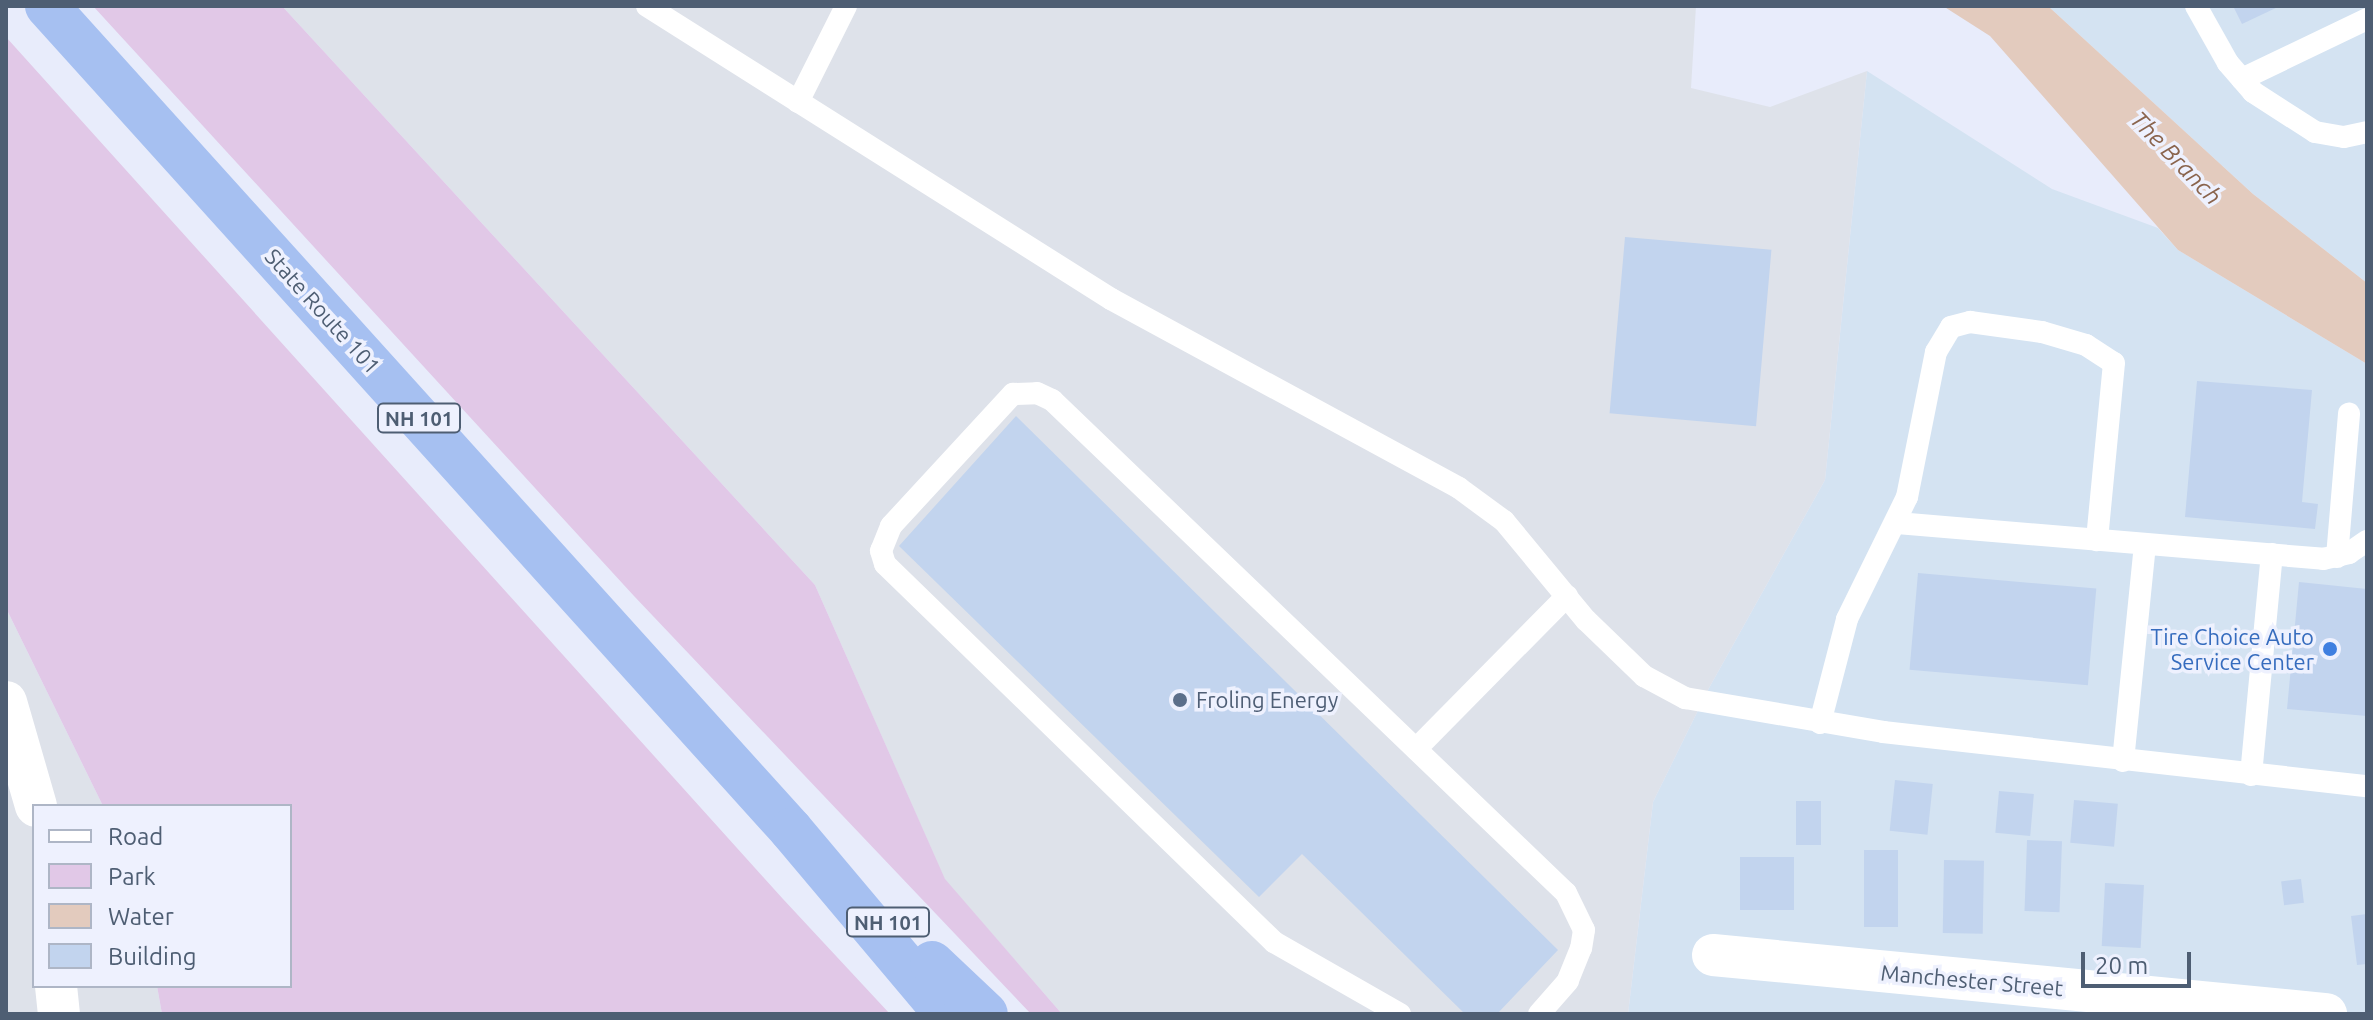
<!DOCTYPE html>
<html>
<head>
<meta charset="utf-8">
<style>
  body { margin:0 }
  #map { position:relative; width:2373px; height:1020px; overflow:hidden; background:#e8ecfb; font-family:Ubuntu,sans-serif }
  div>[style] { position:absolute }
  .commercial>* { inset:0; background:#d4e3f2 }
  .industrial>* { inset:0; background:#dee2ea }
  .green>* { inset:0; background:#e1c8e7 }
  .water>* { inset:0; background:#e3cbbe }
  .building>* { inset:0; background:#c2d4ee; transform-origin:0 0 }
  .service>* { height:22px; margin:-11px; padding:0 11px; transform-origin:11px; border-radius:11px; background:#fff }
  .minor>* { height:42px; margin:-21px; padding:0 21px; transform-origin:21px; border-radius:21px; background:#fff }
  .trunk>* { height:44px; margin:-22px; padding:0 22px; transform-origin:22px; border-radius:22px; background:#a6c0f1 }
  .dots>* { width:22px; height:22px; translate:-50% -50%; box-sizing:border-box; border:4px solid #eef1fe; border-radius:50% }
  span { translate:-50% -50%; white-space:nowrap; text-align:center; line-height:1.15; -webkit-text-stroke:7px #eef1fe; paint-order:stroke }
  .shield-label span { padding:2px 6px; background:#eef1fe; border:2px solid; border-radius:6px; -webkit-text-stroke-width:0 }
  .shield-label { font-size:20px; color:#4e5e73; font-weight:700 }
  .street-label { font-size:22px; color:#4e5e73 }
  .shop-label { font-size:22px; color:#366cbe }
  .right { translate:-100% -50%; text-align:right }
  .service-label { font-size:22px; color:#4e5e75 }
  .left { translate:0 -50%; text-align:left }
  .water-label { font-size:24px; color:#8a644d; font-style:italic }
  .frame { position:absolute; inset:0; border:8px solid #4e5e73; pointer-events:none }
  .legend { position:absolute; left:32px; top:804px; width:260px; height:184px; box-sizing:border-box; background:#eef1fe; border:2px solid #aeb6c6; margin:0; padding:10px 14px; list-style:none; font-size:24px; color:#4e5e73 }
  .legend li { display:flex; align-items:center; gap:16px; height:40px }
  .legend b { width:40px; border:2px solid #aeb6c6 }
  .scale { position:absolute; left:2081px; top:952px; width:110px; height:36px; box-sizing:border-box; border:4px solid #4e5e73; border-top:0; padding-left:10px; font-size:24px; line-height:28px; white-space:nowrap; color:#4e5e73; -webkit-text-stroke:6px #eef1fe; paint-order:stroke }
</style>
</head>
<body>
<div id="map">
  <div class="commercial">
    <i style="clip-path:polygon(2048px 6px,2367px 6px,2367px 283px,2253px 194px)"></i>
    <i style="clip-path:polygon(1867px 71px,2052px 189px,2158px 228px,2178px 250px,2367px 364px,2367px 1014px,1628px 1014px,1653px 802px,1709px 688px,1825px 480px)"></i>
  </div>
  <div class="industrial">
    <i style="clip-path:polygon(282px 6px,1696px 6px,1691px 88px,1770px 107px,1867px 71px,1825px 480px,1709px 688px,1653px 802px,1628px 1014px,1062px 1014px,945px 880px,815px 585px)"></i>
    <i style="clip-path:polygon(6px 608px,103px 806px,34px 806px,34px 986px,157px 986px,162px 1014px,6px 1014px)"></i>
  </div>
  <div class="green">
    <i style="clip-path:polygon(93px 6px,282px 6px,815px 585px,945px 879px,1062px 1014px,1031px 1014px,634px 596px)"></i>
    <i style="clip-path:polygon(6px 37px,783px 899px,890px 1014px,162px 1014px,157px 986px,290px 986px,290px 806px,103px 806px,6px 608px)"></i>
  </div>
  <div class="water">
    <i style="clip-path:polygon(1943px 6px,2048px 6px,2253px 194px,2367px 283px,2367px 364px,2178px 250px,1990px 36px)"></i>
  </div>
  <div class="building">
    <i style="clip-path:polygon(2233px 6px,2280px 6px,2242px 24px)"></i>
    <i style="left:1625px;top:237px;width:147px;height:177px;rotate:5deg"></i>
    <i style="clip-path:polygon(2197px 381px,2312px 390px,2302px 502px,2318px 504px,2315px 529px,2185px 517px)"></i>
    <i style="clip-path:polygon(1016px 416px,1558px 950px,1497px 1014px,1465px 1014px,1302px 854px,1259px 897px,899px 546px)"></i>
    <i style="left:1918px;top:573px;width:179px;height:97px;rotate:5deg"></i>
    <i style="clip-path:polygon(2299px 582px,2367px 589px,2367px 716px,2287px 709px)"></i>
    <i style="left:1895px;top:780px;width:38px;height:51px;rotate:6deg"></i>
    <i style="left:1999px;top:791px;width:35px;height:42px;rotate:5deg"></i>
    <i style="left:2074px;top:800px;width:44px;height:43px;rotate:5deg"></i>
    <i style="left:1796px;top:801px;width:25px;height:44px"></i>
    <i style="left:2027px;top:840px;width:35px;height:71px;rotate:2deg"></i>
    <i style="left:1864px;top:850px;width:34px;height:77px"></i>
    <i style="left:1740px;top:857px;width:54px;height:53px"></i>
    <i style="left:1944px;top:860px;width:40px;height:73px;rotate:1deg"></i>
    <i style="left:2301px;top:879px;width:24px;height:20px;rotate:83deg"></i>
    <i style="left:2105px;top:883px;width:39px;height:63px;rotate:3deg"></i>
    <i style="clip-path:polygon(2367px 914px,2367px 964px,2357px 965px,2351px 916px)"></i>
  </div>
  <div class="service">
    <i style="left:647px;top:6px;width:549px;rotate:32.27deg"></i>
    <i style="left:1111px;top:299px;width:396px;rotate:28.5deg"></i>
    <i style="left:1459px;top:488px;width:56px;rotate:36.3deg"></i>
    <i style="left:1504px;top:521px;width:129px;rotate:50.4deg"></i>
    <i style="left:1586px;top:620px;width:81px;rotate:44deg"></i>
    <i style="left:1644px;top:676px;width:47px;rotate:28.2deg"></i>
    <i style="left:1685px;top:698px;width:201px;rotate:9.7deg"></i>
    <i style="left:1883px;top:732px;width:487px;rotate:6.4deg"></i>
    <i style="left:2196px;top:6px;width:65px;rotate:60.7deg"></i>
    <i style="left:2228px;top:63px;width:38px;rotate:49deg"></i>
    <i style="left:2253px;top:92px;width:74px;rotate:32.8deg"></i>
    <i style="left:2315px;top:132px;width:29px;rotate:10deg"></i>
    <i style="left:2344px;top:137px;width:24px;rotate:-12deg"></i>
    <i style="left:2242px;top:79px;width:139px;rotate:-25.6deg"></i>
    <i style="left:798px;top:102px;width:107px;rotate:-63.4deg"></i>
    <i style="left:1897px;top:523px;width:428px;rotate:4.8deg"></i>
    <i style="left:2323px;top:559px;width:27px;rotate:-13deg"></i>
    <i style="left:2349px;top:553px;width:22px;rotate:-34deg"></i>
    <i style="left:2337px;top:557px;width:144px;rotate:-85.2deg"></i>
    <i style="left:1820px;top:723px;width:107px;rotate:-75.4deg"></i>
    <i style="left:1847px;top:619px;width:136px;rotate:-63.8deg"></i>
    <i style="left:1907px;top:497px;width:148px;rotate:-78.7deg"></i>
    <i style="left:1936px;top:352px;width:29px;rotate:-59deg"></i>
    <i style="left:1951px;top:327px;width:20px;rotate:-15deg"></i>
    <i style="left:1970px;top:322px;width:73px;rotate:7.9deg"></i>
    <i style="left:2042px;top:332px;width:46px;rotate:16.5deg"></i>
    <i style="left:2086px;top:345px;width:33px;rotate:33deg"></i>
    <i style="left:2114px;top:363px;width:178px;rotate:95.5deg"></i>
    <i style="left:1416px;top:749px;width:215px;rotate:-45.4deg"></i>
    <i style="left:2123px;top:761px;width:218px;rotate:-84.2deg"></i>
    <i style="left:2251px;top:775px;width:222px;rotate:-84.6deg"></i>
    <i style="left:1400px;top:1014px;width:145px;rotate:-150.3deg"></i>
    <i style="left:1274px;top:942px;width:542px;rotate:-135.82deg"></i>
    <i style="left:885px;top:564px;width:14px;rotate:-107deg"></i>
    <i style="left:881px;top:551px;width:27px;rotate:-68deg"></i>
    <i style="left:891px;top:526px;width:180px;rotate:-47.3deg"></i>
    <i style="left:1013px;top:394px;width:24px;rotate:-2deg"></i>
    <i style="left:1037px;top:393px;width:17px;rotate:25deg"></i>
    <i style="left:1052px;top:400px;width:712px;rotate:43.81deg"></i>
    <i style="left:1566px;top:893px;width:41px;rotate:64.1deg"></i>
    <i style="left:1584px;top:930px;width:18px;rotate:99deg"></i>
    <i style="left:1581px;top:948px;width:35px;rotate:112deg"></i>
    <i style="left:1568px;top:981px;width:44px;rotate:131.3deg"></i>
  </div>
  <div class="minor">
    <i style="left:6px;top:702px;width:108px;rotate:73.9deg"></i>
    <i style="left:1713px;top:955px;width:616px;rotate:5.5deg"></i>
    <i style="left:56px;top:986px;width:28px;rotate:84deg"></i>
  </div>
  <div class="trunk">
    <i style="left:47px;top:6px;width:1110px;rotate:47.92deg"></i>
    <i style="left:791px;top:830px;width:241px;rotate:49.9deg"></i>
    <i style="left:932px;top:963px;width:74px;rotate:43.4deg"></i>
  </div>
  <div class="dots">
    <i style="left:2330px;top:649px;background:#3f7fe0"></i>
    <i style="left:1180px;top:700px;background:#5c6f8a"></i>
  </div>
  <div class="shield-label">
    <span style="left:419px;top:418px">NH 101</span>
    <span style="left:888px;top:922px">NH 101</span>
  </div>
  <div class="street-label">
    <span style="left:323px;top:311px;rotate:48deg">State Route 101</span>
    <span style="left:1972px;top:980px;rotate:5deg">Manchester Street</span>
  </div>
  <div class="shop-label">
    <span class="right" style="left:2314px;top:649px">Tire Choice Auto<br>Service Center</span>
  </div>
  <div class="service-label">
    <span class="left" style="left:1196px;top:700px">Froling Energy</span>
  </div>
  <div class="water-label">
    <span style="left:2176px;top:158px;rotate:46deg">The Branch</span>
  </div>
  <div class="frame"></div>
  <ul class="legend">
  <li><b style="height:10px;background:#fff"></b>Road</li>
  <li><b style="height:22px;background:#e1c8e7"></b>Park</li>
  <li><b style="height:22px;background:#e3cbbe"></b>Water</li>
  <li><b style="height:22px;background:#c2d4ee"></b>Building</li>
  </ul>
  <div class="scale">20 m</div>
</div>
</body>
</html>
